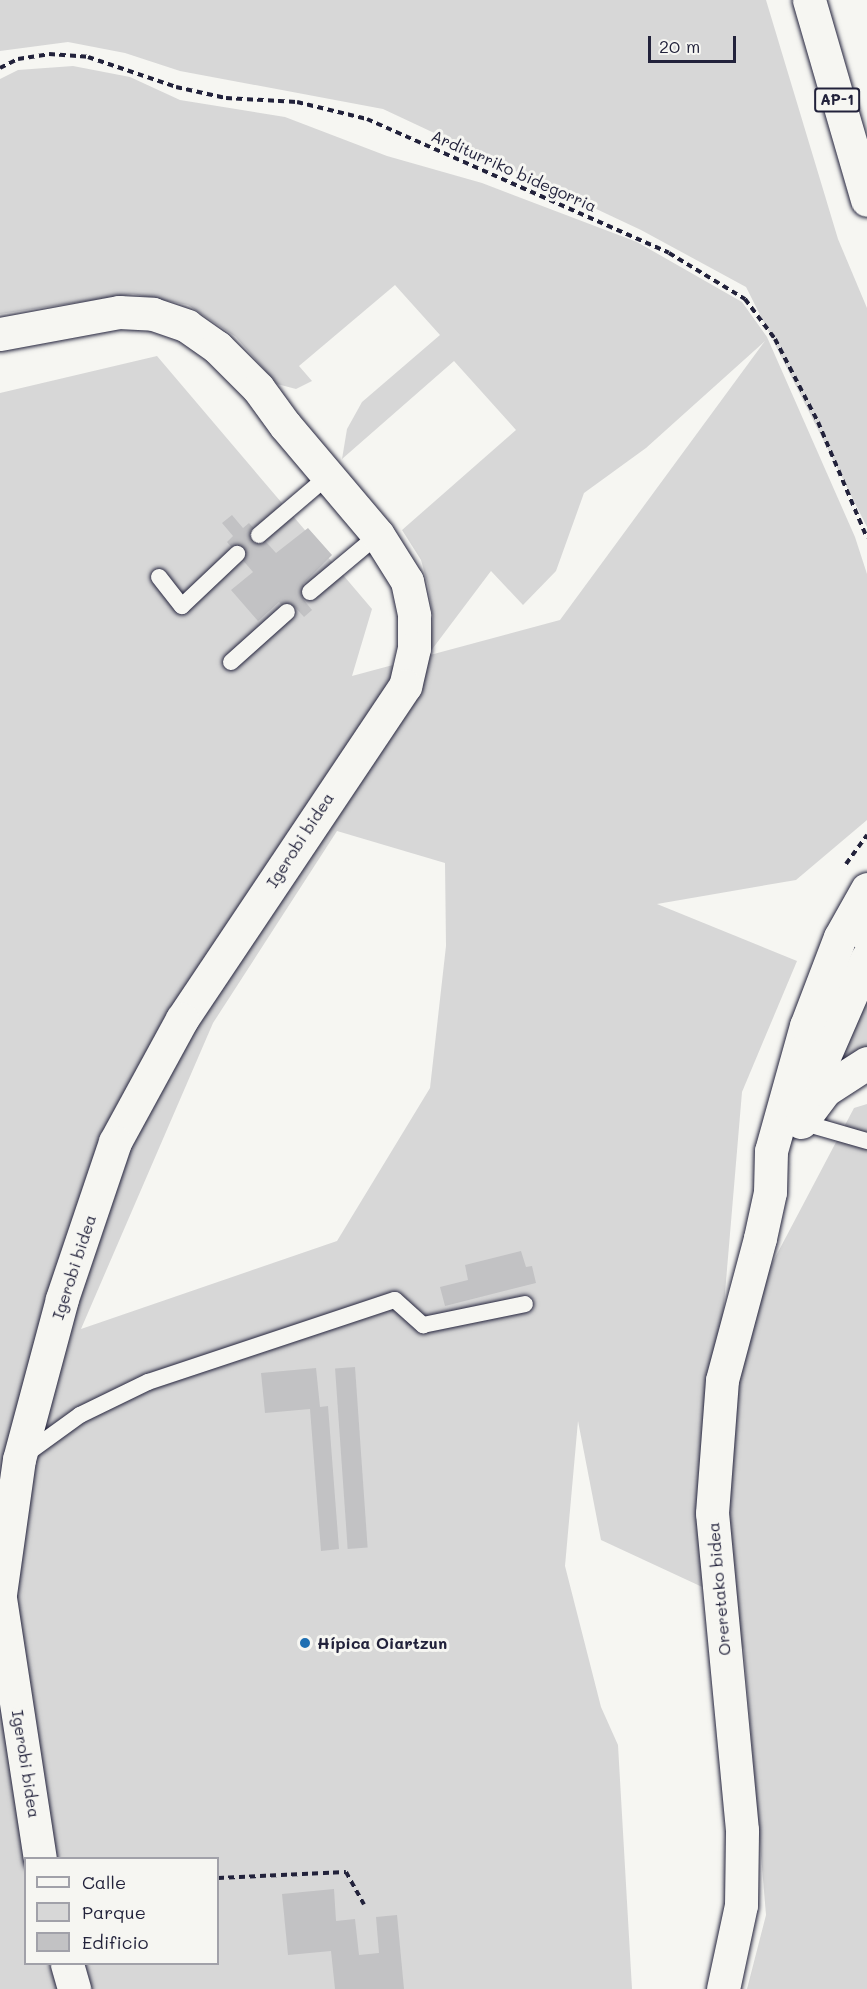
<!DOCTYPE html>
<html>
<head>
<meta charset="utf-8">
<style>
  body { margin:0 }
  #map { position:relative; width:867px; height:1989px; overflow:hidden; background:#f6f6f2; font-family:Mali,sans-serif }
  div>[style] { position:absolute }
  .green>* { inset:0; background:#d7d7d7 }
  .building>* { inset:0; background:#c2c2c4; transform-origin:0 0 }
  .path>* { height:4px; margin-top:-2px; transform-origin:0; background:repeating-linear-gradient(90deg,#22223b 0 6px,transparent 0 10.5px) }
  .roads { filter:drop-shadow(0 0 2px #22223b) drop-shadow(0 0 2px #22223b) }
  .lane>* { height:16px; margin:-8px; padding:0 8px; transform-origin:8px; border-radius:8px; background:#f6f6f2 }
  .street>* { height:33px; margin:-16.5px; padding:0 16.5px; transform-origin:16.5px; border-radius:16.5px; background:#f6f6f2 }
  .secondary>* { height:33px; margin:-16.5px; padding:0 16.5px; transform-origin:16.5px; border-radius:16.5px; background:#f6f6f2 }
  .highway>* { height:33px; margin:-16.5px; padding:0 16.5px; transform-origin:16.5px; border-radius:16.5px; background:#f6f6f2 }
  .dots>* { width:16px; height:16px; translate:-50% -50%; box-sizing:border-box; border:3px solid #f6f6f2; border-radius:50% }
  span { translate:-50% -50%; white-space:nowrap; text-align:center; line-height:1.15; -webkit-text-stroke:6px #f6f6f2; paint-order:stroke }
  .shield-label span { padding:2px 4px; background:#f6f6f2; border:2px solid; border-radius:4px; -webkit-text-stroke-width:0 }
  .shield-label { font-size:15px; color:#22223b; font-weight:700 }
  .street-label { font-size:16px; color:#22223b }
  .poi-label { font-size:16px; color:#22223b; font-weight:700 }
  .left { translate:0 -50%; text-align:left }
  .legend { position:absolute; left:24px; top:1857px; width:195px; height:108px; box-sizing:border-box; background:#f6f6f2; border:2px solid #a1a1a9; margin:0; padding:8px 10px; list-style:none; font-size:18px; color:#22223b }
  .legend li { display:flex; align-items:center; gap:12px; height:30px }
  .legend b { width:30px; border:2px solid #a1a1a9 }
  .scale { position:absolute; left:648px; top:36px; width:88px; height:27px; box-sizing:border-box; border:3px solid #22223b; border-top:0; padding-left:8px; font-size:18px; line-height:21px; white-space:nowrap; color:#22223b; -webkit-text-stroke:4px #f6f6f2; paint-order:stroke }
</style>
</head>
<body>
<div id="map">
  <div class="green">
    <i style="clip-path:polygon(0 0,766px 0,838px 239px,867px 308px,867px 527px,746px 287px,641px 230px,383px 109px,180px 71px,125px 53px,68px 42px,0 51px)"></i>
    <i style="clip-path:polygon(evenodd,73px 66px,130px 77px,180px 100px,285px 117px,387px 156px,482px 183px,637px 242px,742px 302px,767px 337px,855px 537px,867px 574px,867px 820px,796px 880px,657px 904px,797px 961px,742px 1092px,719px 1364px,854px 1108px,867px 1104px,867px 1989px,747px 1989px,766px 1915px,744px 1650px,713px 1592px,601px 1540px,578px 1421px,565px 1566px,601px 1707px,618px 1745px,632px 1989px,0 1989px,0 393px,157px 356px,372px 609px,352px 676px,560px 620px,765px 341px,646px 448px,584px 493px,556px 571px,523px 605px,491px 571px,430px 652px,433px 617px,428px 585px,421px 560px,402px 530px,516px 430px,454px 361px,342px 459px,347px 429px,362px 402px,440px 335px,395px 285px,299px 366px,312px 381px,296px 389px,277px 384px,236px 337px,188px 305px,133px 294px,0 314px,0 79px,18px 70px,73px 66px,337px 831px,445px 863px,446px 946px,430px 1088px,337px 1241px,81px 1329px,213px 1023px,337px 831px,73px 66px,26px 1858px,218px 1858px,218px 1964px,26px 1964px,26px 1858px)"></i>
    <i style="clip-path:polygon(867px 989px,867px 1050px,841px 1062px,839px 1056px)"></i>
  </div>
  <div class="building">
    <i style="clip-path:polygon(232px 515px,243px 528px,249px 523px,276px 553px,308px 528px,332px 555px,303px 584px,310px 593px,303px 599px,312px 610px,304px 617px,295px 607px,288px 613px,279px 602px,258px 621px,231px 590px,253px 572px,227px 542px,233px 536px,222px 523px)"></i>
    <i style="clip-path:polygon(521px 1251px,526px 1267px,532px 1266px,536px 1283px,445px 1306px,440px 1287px,468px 1280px,465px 1265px)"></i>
    <i style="left:355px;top:1367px;width:181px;height:20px;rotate:86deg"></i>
    <i style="clip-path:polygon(316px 1368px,320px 1407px,328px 1406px,339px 1549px,321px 1551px,310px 1409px,265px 1413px,261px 1373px)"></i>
    <i style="clip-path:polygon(334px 1889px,336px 1921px,355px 1919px,359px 1955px,379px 1953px,376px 1917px,397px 1915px,404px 1989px,335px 1989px,331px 1951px,288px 1955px,282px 1894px)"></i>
  </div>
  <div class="path">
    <i style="left:0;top:68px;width:20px;rotate:-27deg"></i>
    <i style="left:18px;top:59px;width:31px;rotate:-9deg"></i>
    <i style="left:49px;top:54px;width:39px;rotate:4deg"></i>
    <i style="left:88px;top:57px;width:93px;rotate:18.8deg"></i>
    <i style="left:176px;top:87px;width:51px;rotate:12.4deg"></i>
    <i style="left:226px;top:98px;width:71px;rotate:3.2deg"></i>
    <i style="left:297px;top:102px;width:72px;rotate:13.7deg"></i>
    <i style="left:367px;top:119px;width:330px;rotate:23.9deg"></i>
    <i style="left:669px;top:253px;width:89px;rotate:31.2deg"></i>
    <i style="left:745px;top:299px;width:50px;rotate:53.1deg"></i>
    <i style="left:775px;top:339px;width:93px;rotate:62.6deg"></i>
    <i style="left:818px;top:422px;width:126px;rotate:67.1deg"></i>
    <i style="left:846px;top:864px;width:36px;rotate:-54deg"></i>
    <i style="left:218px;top:1878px;width:128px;rotate:-2.7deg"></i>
    <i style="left:346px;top:1872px;width:37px;rotate:61deg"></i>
  </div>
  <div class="roads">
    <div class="lane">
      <i style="left:259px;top:535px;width:89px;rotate:-40.5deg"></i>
      <i style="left:159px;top:577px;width:37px;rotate:52deg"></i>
      <i style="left:182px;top:606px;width:76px;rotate:-43.4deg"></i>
      <i style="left:310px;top:592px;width:89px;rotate:-40deg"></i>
      <i style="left:231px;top:662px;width:75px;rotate:-41.8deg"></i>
      <i style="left:801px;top:1122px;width:69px;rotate:16.1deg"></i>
      <i style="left:22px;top:1457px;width:72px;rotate:-35.9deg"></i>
      <i style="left:80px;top:1415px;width:76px;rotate:-25.9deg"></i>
      <i style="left:148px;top:1382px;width:260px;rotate:-18.4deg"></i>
      <i style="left:395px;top:1300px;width:38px;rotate:42deg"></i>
      <i style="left:423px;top:1325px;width:104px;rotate:-11.6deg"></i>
    </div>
    <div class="street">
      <i style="left:0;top:334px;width:121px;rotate:-10.5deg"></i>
      <i style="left:119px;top:312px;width:34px;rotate:3deg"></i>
      <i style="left:153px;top:314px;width:36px;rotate:19deg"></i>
      <i style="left:187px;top:326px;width:37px;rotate:35deg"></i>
      <i style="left:217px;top:347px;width:58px;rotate:45deg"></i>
      <i style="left:258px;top:388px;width:46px;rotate:53.9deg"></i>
      <i style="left:285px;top:425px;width:144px;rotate:49.8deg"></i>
      <i style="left:378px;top:535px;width:54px;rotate:57.8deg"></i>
      <i style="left:407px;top:581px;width:35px;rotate:78deg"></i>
      <i style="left:414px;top:615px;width:33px;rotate:90deg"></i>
      <i style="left:414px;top:648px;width:39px;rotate:103deg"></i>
      <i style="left:405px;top:686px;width:401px;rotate:123.8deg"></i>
      <i style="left:182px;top:1019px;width:140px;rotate:118.6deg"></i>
      <i style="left:115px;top:1142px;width:166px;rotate:108.7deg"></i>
      <i style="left:62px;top:1299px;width:166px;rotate:105deg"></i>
      <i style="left:19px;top:1459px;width:137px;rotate:98deg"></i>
      <i style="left:0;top:1598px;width:263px;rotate:81.3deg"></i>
      <i style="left:67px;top:1964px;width:26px;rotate:74deg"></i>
    </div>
    <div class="secondary">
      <i style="left:802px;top:1119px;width:39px;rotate:-73deg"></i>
      <i style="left:813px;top:1082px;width:135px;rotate:-66.5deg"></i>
      <i style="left:723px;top:1989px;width:86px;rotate:-77.9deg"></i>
      <i style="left:741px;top:1905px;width:75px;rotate:-89.2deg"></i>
      <i style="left:742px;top:1830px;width:318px;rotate:-95.4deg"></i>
      <i style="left:712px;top:1513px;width:133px;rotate:-85.7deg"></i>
      <i style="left:722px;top:1380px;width:147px;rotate:-75deg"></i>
      <i style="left:760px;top:1238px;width:47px;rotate:-77.7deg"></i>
      <i style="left:770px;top:1192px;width:41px;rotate:-88.6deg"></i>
      <i style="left:771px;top:1151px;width:130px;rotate:-74.4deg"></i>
      <i style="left:806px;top:1026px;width:95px;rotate:-69.1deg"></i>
      <i style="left:840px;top:937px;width:55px;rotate:-60.6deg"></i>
    </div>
    <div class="highway">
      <i style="left:809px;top:0;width:208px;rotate:73.8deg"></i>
      <i style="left:867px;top:920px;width:16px;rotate:90deg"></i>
      <i style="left:801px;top:1122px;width:40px;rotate:-53deg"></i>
      <i style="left:825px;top:1090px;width:50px;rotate:-32.7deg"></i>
    </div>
  </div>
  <div class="dots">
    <i style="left:305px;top:1643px;background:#1f6fb2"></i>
  </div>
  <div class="shield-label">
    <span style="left:837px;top:100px">AP-1</span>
  </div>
  <div class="street-label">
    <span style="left:514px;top:171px;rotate:24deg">Arditurriko bidegorria</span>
    <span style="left:300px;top:840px;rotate:-57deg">Igerobi bidea</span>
    <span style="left:74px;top:1267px;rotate:-72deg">Igerobi bidea</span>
    <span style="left:719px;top:1589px;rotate:-95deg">Oreretako bidea</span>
    <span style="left:26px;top:1764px;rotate:81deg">Igerobi bidea</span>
  </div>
  <div class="poi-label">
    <span class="left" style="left:317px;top:1643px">Hípica Oiartzun</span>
  </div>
  <ul class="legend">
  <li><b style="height:8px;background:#f6f6f2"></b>Calle</li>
  <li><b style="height:16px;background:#d7d7d7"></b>Parque</li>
  <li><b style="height:16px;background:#c2c2c4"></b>Edificio</li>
  </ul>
  <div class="scale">20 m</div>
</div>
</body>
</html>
